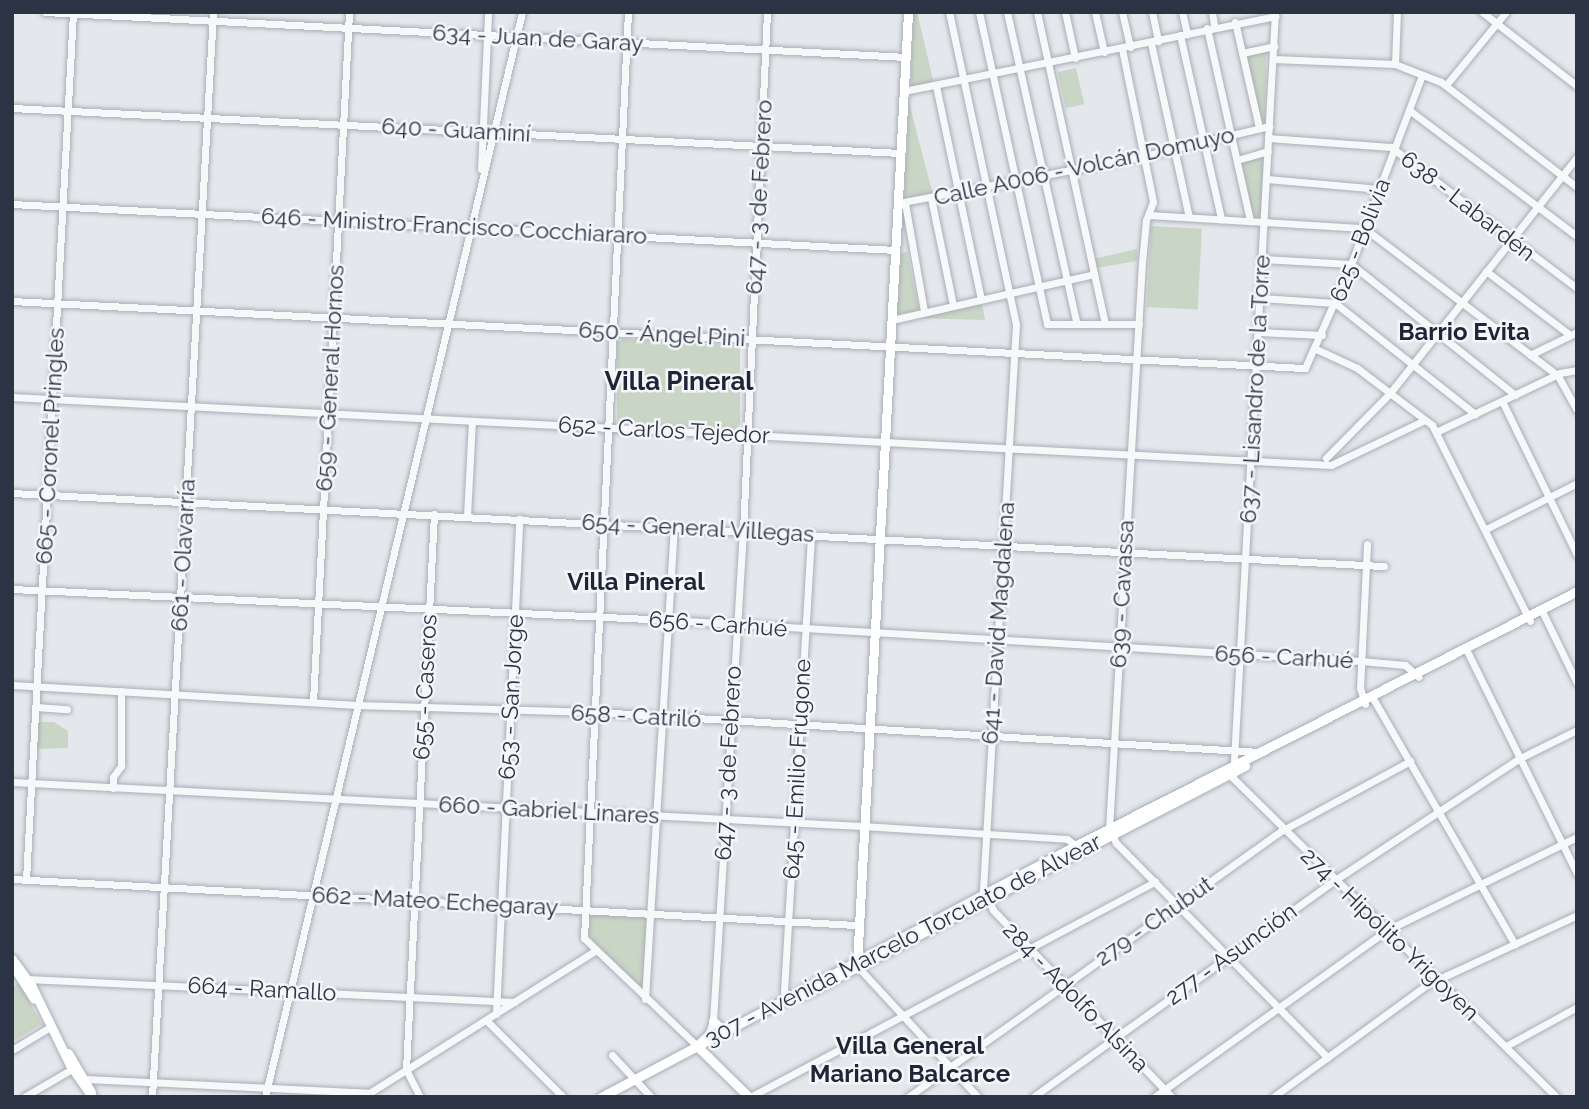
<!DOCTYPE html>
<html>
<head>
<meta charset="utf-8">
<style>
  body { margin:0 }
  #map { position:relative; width:1589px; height:1109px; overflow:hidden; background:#e4e7ec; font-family:Raleway,sans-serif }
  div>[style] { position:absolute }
  .green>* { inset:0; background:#c9d6c5; transform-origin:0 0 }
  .roads { filter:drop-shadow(0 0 2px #a9aeb7) drop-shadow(0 0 2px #a9aeb7) }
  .minor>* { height:7px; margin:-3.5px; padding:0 3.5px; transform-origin:3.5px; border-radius:3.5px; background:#f7f8fa }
  .major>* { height:9px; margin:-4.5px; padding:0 4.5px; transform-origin:4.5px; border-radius:4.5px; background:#fff }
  span { translate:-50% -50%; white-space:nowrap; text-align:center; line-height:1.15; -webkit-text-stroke:5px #f4f6f9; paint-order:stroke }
  .street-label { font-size:23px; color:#2b3445 }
  .neighbourhood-label { font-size:24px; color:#1d2536; font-weight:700 }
  .quarter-label { font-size:26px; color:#1d2536; font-weight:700 }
  .frame { position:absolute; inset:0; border:14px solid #2b3445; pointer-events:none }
</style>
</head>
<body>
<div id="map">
  <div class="green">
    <i style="clip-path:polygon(917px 12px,934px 84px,911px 88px,913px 13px)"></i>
    <i style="clip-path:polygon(1266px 50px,1265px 119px,1262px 121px,1244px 55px)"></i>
    <i style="left:1076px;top:68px;width:37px;height:19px;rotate:77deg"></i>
    <i style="clip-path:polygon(909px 103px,933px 195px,904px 199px)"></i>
    <i style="clip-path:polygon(1265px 154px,1261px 219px,1251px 218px,1240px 161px)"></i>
    <i style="left:1151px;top:226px;width:51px;height:81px;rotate:3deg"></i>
    <i style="clip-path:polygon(1137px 249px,1137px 261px,1096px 268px,1093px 259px)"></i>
    <i style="clip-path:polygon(907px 252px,919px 311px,897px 314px,901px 253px)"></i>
    <i style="clip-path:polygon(982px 303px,985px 320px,907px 318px)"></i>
    <i style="clip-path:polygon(623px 339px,740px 346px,740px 425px,736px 429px,617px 423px,617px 343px)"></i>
    <i style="clip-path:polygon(37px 722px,54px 722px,68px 731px,68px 748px,35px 749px)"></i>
    <i style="clip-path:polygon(591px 913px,646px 917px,643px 985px,638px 986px,595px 944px,588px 933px)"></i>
    <i style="clip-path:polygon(19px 983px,42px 1024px,12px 1042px,12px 987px)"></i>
  </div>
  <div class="roads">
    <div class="minor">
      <i style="left:45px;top:12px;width:862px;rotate:2.99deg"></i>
      <i style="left:628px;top:12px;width:927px;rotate:92.72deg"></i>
      <i style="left:584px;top:938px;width:155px;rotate:43.7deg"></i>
      <i style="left:696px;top:1045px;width:18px;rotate:-43deg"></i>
      <i style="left:709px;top:1033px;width:13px;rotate:-72deg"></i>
      <i style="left:713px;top:1021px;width:491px;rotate:-86.5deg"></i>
      <i style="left:743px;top:531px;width:520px;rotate:-87.35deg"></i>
      <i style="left:949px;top:12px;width:319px;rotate:77.9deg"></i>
      <i style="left:1016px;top:324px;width:567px;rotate:93.34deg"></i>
      <i style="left:983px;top:890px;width:22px;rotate:63deg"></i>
      <i style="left:993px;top:910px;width:259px;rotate:46.3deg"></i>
      <i style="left:979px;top:12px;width:319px;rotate:77.7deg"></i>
      <i style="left:1047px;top:324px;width:92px"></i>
      <i style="left:1007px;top:12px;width:320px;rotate:77.4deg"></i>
      <i style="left:1037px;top:12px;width:319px;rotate:77.7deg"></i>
      <i style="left:1065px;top:12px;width:47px;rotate:77.7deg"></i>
      <i style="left:1095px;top:12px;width:41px;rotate:77.3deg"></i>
      <i style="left:1122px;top:12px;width:36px;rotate:77deg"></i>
      <i style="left:1152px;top:12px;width:30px;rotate:78deg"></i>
      <i style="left:1182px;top:12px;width:23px;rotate:77deg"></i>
      <i style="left:1212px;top:12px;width:13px;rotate:81deg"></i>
      <i style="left:1275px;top:12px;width:767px;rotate:93.14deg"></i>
      <i style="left:1233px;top:778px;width:455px;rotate:44.6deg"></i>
      <i style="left:1482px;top:12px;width:120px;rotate:37.9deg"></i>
      <i style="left:1235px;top:22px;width:109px;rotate:77.2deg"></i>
      <i style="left:1207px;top:28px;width:198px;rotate:77.4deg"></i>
      <i style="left:1180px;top:35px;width:189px;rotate:77.4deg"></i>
      <i style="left:1151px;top:43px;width:178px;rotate:77.7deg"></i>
      <i style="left:1122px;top:49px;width:156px;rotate:78.5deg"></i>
      <i style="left:1153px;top:202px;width:19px;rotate:111deg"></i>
      <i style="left:1146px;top:220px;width:42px;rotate:95.4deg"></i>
      <i style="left:1142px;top:262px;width:568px;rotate:93.33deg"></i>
      <i style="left:1109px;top:829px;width:16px;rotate:63deg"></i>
      <i style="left:1116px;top:843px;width:301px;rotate:45.4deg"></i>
      <i style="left:1242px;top:53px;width:33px;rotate:-12deg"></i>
      <i style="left:1273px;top:59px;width:122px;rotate:2.3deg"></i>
      <i style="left:1395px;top:64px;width:49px;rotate:21.4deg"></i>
      <i style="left:1441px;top:82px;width:172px;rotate:37.7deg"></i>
      <i style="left:1395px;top:64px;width:52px;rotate:-87.8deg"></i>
      <i style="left:1446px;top:85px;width:94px;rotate:-50.6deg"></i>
      <i style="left:936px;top:86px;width:218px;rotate:78.1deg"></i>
      <i style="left:904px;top:91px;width:379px;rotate:-11.4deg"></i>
      <i style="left:12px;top:108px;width:890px;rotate:2.9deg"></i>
      <i style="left:1409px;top:110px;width:210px;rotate:36.9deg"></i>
      <i style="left:1268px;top:138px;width:123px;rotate:4.2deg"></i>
      <i style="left:1391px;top:147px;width:233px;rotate:37.2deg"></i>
      <i style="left:1237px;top:160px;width:32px;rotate:-16deg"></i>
      <i style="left:481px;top:169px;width:157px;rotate:-87.4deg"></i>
      <i style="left:1267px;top:179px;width:113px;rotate:5.1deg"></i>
      <i style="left:931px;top:198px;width:109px;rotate:78.4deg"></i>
      <i style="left:898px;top:203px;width:250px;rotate:-10.8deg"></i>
      <i style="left:1144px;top:156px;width:129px;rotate:-13.5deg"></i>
      <i style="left:905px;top:203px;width:110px;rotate:80deg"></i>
      <i style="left:12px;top:204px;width:885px;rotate:2.98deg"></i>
      <i style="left:1149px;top:215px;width:215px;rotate:3.5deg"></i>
      <i style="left:1364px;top:228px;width:244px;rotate:37.3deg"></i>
      <i style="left:1558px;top:376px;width:39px;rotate:61deg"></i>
      <i style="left:1263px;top:259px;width:88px;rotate:3.3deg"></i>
      <i style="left:1351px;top:264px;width:210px;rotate:38.6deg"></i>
      <i style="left:1486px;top:271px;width:106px;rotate:37.3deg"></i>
      <i style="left:1261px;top:298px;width:74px;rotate:3.9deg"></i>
      <i style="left:1335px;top:303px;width:179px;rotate:38.4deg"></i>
      <i style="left:12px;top:301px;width:1295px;rotate:2.97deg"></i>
      <i style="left:1305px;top:368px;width:114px;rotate:-66.1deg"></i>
      <i style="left:1351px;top:264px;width:202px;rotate:-69.4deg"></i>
      <i style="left:892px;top:320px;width:207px;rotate:-12.8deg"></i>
      <i style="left:1258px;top:332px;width:64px;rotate:2.7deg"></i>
      <i style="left:1316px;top:349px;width:45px;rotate:24.9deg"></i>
      <i style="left:1357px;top:368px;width:94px;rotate:37.2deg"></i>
      <i style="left:1432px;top:425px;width:219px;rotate:63.4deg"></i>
      <i style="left:1530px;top:355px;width:52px;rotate:-26.1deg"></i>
      <i style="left:12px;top:397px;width:1321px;rotate:2.95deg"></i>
      <i style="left:1331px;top:465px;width:102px;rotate:-25.6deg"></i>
      <i style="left:1502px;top:401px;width:171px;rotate:64deg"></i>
      <i style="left:1436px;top:432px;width:137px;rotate:-25.4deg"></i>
      <i style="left:1560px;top:373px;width:17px;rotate:-10deg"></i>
      <i style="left:1326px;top:458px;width:91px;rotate:-45.4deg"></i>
      <i style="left:1390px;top:393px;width:301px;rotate:-51.6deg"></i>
      <i style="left:12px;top:493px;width:1374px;rotate:3.05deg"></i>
      <i style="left:467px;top:516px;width:95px;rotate:-87deg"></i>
      <i style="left:1486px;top:529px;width:102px;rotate:-26.8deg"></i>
      <i style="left:12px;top:589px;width:658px;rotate:2.7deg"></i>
      <i style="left:669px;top:620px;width:693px;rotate:3.39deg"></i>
      <i style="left:1361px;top:661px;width:44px;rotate:5.2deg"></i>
      <i style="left:1405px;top:665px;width:18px;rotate:41deg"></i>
      <i style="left:1541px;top:609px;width:82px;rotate:64.1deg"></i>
      <i style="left:1465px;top:647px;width:253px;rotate:63.7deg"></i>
      <i style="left:12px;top:685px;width:346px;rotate:3.3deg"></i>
      <i style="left:357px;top:705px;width:239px;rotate:1.7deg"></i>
      <i style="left:596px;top:712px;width:665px;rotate:3.45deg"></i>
      <i style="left:1371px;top:695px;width:288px;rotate:60deg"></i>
      <i style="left:313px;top:702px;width:691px;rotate:-87.01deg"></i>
      <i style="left:1365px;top:704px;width:17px;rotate:-107deg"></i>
      <i style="left:1360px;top:688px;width:144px;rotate:-87.2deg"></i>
      <i style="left:36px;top:707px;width:31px;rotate:4deg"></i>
      <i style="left:12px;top:782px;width:851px;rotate:2.96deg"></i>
      <i style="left:862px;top:826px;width:205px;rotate:3.6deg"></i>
      <i style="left:1067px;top:839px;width:14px;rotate:36deg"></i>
      <i style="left:113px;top:788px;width:11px;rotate:-90deg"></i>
      <i style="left:113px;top:777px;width:14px;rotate:-54deg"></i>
      <i style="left:121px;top:766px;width:75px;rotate:-90deg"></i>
      <i style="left:12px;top:879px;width:846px;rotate:3.12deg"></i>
      <i style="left:26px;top:880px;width:869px;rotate:-86.9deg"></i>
      <i style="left:858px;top:967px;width:177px;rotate:47.3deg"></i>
      <i style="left:27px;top:979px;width:488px;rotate:2.7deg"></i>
      <i style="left:645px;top:999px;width:473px;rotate:-86.5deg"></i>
      <i style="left:787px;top:1001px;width:10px;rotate:-107deg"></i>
      <i style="left:784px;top:991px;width:458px;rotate:-86.6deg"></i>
      <i style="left:496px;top:1014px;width:496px;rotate:-87.3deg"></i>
      <i style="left:486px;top:1020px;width:109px;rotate:45deg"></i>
      <i style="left:1506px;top:1046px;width:81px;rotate:-28.8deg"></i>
      <i style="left:12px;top:1050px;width:44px;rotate:-31.2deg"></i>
      <i style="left:612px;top:1055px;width:57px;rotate:47.1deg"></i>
      <i style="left:86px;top:1079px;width:283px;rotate:2.8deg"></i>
      <i style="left:24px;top:1097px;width:56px;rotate:-30.3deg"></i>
      <i style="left:152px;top:1097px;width:1087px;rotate:-86.78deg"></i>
      <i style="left:265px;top:1097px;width:1115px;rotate:-76.67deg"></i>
      <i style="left:363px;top:1097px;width:272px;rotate:-32.2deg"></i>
      <i style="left:420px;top:1097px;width:30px;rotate:-117deg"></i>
      <i style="left:406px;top:1070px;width:557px;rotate:-87.12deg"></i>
      <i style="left:750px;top:1097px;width:459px;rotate:-28deg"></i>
      <i style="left:908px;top:1097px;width:460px;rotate:-35.5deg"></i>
      <i style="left:1283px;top:830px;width:145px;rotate:-28.5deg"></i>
      <i style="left:1033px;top:1097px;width:372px;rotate:-35.7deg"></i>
      <i style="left:1335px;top:880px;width:222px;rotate:-33.4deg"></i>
      <i style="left:1520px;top:758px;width:64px;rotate:-26.2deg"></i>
      <i style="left:1154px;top:1097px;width:287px;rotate:-35.6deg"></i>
      <i style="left:1387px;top:930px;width:212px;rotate:-26.1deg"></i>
      <i style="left:1273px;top:1097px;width:192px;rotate:-36.1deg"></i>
      <i style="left:1428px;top:984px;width:164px;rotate:-24.8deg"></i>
    </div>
    <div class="major">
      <i style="left:12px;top:959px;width:34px;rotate:54deg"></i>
      <i style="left:32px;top:987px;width:87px;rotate:64deg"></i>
      <i style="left:70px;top:1065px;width:38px;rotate:55deg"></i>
      <i style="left:12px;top:964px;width:41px;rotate:57.8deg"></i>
      <i style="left:857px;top:964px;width:953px;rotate:-86.93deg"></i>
      <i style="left:803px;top:995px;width:498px;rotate:-27.4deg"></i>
      <i style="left:713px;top:1021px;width:13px;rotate:42deg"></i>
      <i style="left:696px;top:1045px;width:74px;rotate:44.5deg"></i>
      <i style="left:68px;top:1053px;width:45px;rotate:59.5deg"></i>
      <i style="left:601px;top:1097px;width:539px;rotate:-27.9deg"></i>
      <i style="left:1077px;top:845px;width:561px;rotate:-26.93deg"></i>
    </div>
  </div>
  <div class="street-label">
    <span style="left:538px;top:38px;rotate:3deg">634 - Juan de Garay</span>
    <span style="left:456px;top:130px;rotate:3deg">640 - Guaminí</span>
    <span style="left:1084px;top:166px;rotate:-12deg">Calle A006 - Volcán Domuyo</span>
    <span style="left:759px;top:197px;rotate:-87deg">647 - 3 de Febrero</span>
    <span style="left:1468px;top:206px;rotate:38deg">638 - Labardén</span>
    <span style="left:454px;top:226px;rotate:3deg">646 - Ministro Francisco Cocchiararo</span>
    <span style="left:1360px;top:240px;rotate:-69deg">625 - Bolivia</span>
    <span style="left:662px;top:334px;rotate:3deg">650 - Ángel Pini</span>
    <span style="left:330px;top:378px;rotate:-87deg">659 - General Hornos</span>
    <span style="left:1255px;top:389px;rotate:-87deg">637 - Lisandro de la Torre</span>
    <span style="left:664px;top:430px;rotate:3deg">652 - Carlos Tejedor</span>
    <span style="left:50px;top:446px;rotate:-87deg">665 - Coronel Pringles</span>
    <span style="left:698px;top:528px;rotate:3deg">654 - General Villegas</span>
    <span style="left:183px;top:555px;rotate:-87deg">661 - Olavarría</span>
    <span style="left:1122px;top:594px;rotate:-87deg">639 - Cavassa</span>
    <span style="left:998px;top:623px;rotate:-86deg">641 - David Magdalena</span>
    <span style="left:718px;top:624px;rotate:4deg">656 - Carhué</span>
    <span style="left:1284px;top:657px;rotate:3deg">656 - Carhué</span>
    <span style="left:425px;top:687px;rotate:-87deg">655 - Caseros</span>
    <span style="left:511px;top:697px;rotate:-87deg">653 - San Jorge</span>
    <span style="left:636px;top:716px;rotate:3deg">658 - Catriló</span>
    <span style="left:728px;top:763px;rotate:-87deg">647 - 3 de Febrero</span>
    <span style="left:797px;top:769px;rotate:-87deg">645 - Emilio Frugone</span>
    <span style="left:549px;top:810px;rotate:3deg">660 - Gabriel Linares</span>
    <span style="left:435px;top:901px;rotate:3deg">662 - Mateo Echegaray</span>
    <span style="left:1154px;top:921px;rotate:-35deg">279 - Chubut</span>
    <span style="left:1390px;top:934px;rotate:44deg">274 - Hipólito Yrigoyen</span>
    <span style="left:903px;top:940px;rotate:-27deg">307 - Avenida Marcelo Torcuato de Alvear</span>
    <span style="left:1231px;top:954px;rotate:-36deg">277 - Asunción</span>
    <span style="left:262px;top:989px;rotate:3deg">664 - Ramallo</span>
    <span style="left:1076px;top:997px;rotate:46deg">284 - Adolfo Alsina</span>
  </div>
  <div class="neighbourhood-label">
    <span style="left:1464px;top:332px">Barrio Evita</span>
    <span style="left:636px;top:582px">Villa Pineral</span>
    <span style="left:910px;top:1060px">Villa General<br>Mariano Balcarce</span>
  </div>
  <div class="quarter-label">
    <span style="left:679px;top:382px">Villa Pineral</span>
  </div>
  <div class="frame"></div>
</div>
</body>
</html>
